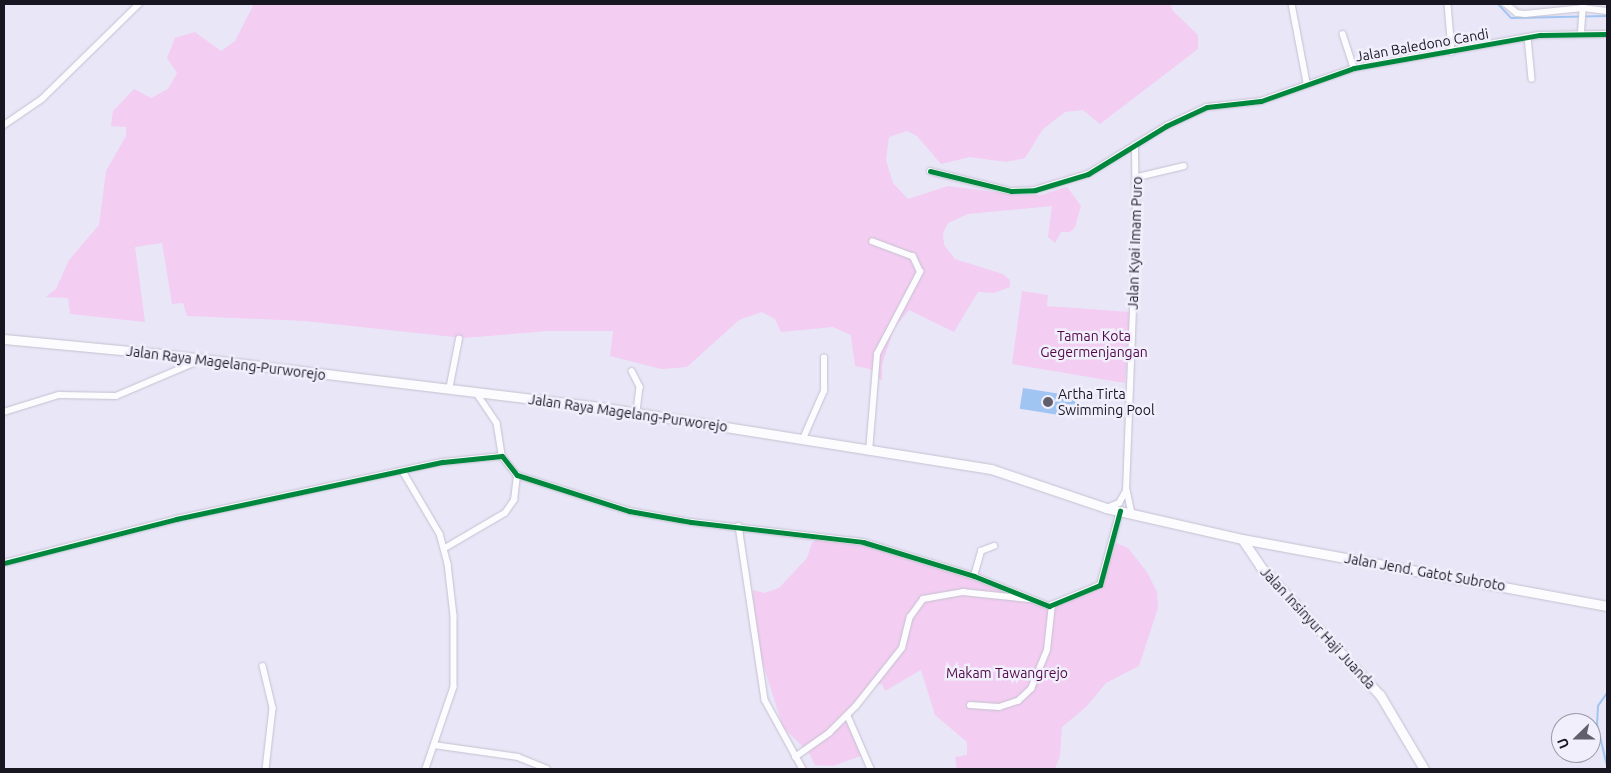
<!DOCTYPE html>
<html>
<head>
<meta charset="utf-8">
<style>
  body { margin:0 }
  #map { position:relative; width:1611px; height:773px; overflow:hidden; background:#e9e6f8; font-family:Ubuntu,sans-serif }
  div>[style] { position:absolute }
  .green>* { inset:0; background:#f3cdf2 }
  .water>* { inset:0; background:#a0c5f3; transform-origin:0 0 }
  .stream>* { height:2px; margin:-1px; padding:0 1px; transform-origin:1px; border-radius:1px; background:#a0c5f3 }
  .roads { filter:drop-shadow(0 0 1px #c3c2cf) drop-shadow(0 0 1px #c3c2cf) }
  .street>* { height:5.5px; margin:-2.75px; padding:0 2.75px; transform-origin:2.75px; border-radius:2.75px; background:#fcfbfe }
  .primary>* { height:9px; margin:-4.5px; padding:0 4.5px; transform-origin:4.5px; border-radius:4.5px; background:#fcfbfe }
  .cycleway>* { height:5px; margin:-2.5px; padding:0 2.5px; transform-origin:2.5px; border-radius:2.5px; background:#00873e }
  .dots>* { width:14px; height:14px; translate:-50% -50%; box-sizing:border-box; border:2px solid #f1effc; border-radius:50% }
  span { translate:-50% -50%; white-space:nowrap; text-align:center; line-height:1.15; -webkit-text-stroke:5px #f1effc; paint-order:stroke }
  .street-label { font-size:14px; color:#181621 }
  .park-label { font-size:14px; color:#520949 }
  .poi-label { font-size:14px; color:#181621 }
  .left { translate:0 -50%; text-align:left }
  .frame { position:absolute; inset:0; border:5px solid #181621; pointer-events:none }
  .north { position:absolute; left:1551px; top:713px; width:50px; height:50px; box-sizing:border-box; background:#f1effc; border:1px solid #9a98a4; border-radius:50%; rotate:248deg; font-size:14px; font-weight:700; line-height:20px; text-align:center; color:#181621 }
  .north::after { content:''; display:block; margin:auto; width:18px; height:22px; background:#615f6c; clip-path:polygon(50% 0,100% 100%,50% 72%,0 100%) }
</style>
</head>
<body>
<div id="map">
  <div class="green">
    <i style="clip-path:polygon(254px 4px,1170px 4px,1173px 11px,1198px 35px,1198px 49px,1100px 124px,1083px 110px,1065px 112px,1043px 129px,1025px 158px,1006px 162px,970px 157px,941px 164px,917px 136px,907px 131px,889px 137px,886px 160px,893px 183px,908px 199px,948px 186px,1017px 195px,1041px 195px,1067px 187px,1081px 206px,1075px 227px,1070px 232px,1061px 232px,1055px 243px,1048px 237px,1052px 206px,968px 214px,948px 223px,943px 233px,944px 245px,955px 259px,1003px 274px,1010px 280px,1010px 287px,994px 293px,978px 292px,954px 332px,909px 310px,894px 328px,882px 365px,882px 381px,870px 369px,855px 366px,851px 335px,833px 327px,781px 332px,775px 319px,762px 312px,739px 320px,687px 367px,661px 369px,610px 356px,613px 331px,548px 331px,463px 338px,305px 321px,187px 316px,183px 303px,172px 304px,162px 243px,135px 247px,145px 322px,70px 314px,68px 298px,46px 297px,56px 289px,69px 260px,99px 225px,106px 171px,126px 136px,126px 127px,111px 126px,113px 111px,134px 89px,151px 98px,168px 89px,177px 73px,167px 58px,175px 38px,195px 32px,221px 51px,235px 41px)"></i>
    <i style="clip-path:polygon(1022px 291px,1048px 295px,1047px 306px,1130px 312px,1125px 383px,1012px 364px)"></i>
    <i style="clip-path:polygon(820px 537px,851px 542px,987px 582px,1031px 602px,1055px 604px,1103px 584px,1116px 543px,1128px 548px,1147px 572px,1157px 592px,1158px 608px,1139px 666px,1106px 683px,1086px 707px,1062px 727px,1060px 756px,1055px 769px,957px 769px,955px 757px,967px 755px,967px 742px,935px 715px,921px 670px,885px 691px,882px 684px,874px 685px,855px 710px,851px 719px,863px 755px,833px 766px,815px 765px,809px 753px,783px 727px,754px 636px,753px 590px,764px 593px,779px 588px,807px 558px,812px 543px)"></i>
  </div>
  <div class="water">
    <i style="left:1023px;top:388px;width:54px;height:21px;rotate:9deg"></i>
  </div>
  <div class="stream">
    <i style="left:1498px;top:4px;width:19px;rotate:47deg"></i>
    <i style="left:1511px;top:18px;width:96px;rotate:-1.2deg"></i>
    <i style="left:1607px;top:693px;width:16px;rotate:125deg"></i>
    <i style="left:1598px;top:706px;width:18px;rotate:93deg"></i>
    <i style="left:1597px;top:724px;width:43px;rotate:76.6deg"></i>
  </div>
  <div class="roads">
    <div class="street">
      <i style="left:1292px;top:4px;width:80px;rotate:79.2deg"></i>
      <i style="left:1448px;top:4px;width:48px;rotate:85.2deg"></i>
      <i style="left:1506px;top:4px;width:14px;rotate:39deg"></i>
      <i style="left:1517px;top:13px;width:8px;rotate:7deg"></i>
      <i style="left:1525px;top:14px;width:58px;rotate:-5.9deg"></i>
      <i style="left:1583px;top:8px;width:24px;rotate:7deg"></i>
      <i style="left:1581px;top:32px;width:28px;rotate:-86deg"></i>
      <i style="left:1343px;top:34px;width:36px;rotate:72deg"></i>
      <i style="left:1528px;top:37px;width:42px;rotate:84.6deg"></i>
      <i style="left:4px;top:125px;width:46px;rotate:-34.4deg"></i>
      <i style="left:42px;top:99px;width:136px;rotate:-44.4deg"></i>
      <i style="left:930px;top:171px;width:83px;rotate:13.9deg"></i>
      <i style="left:1011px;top:191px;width:24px;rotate:-2deg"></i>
      <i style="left:1035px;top:190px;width:55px;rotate:-16.8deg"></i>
      <i style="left:1088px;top:174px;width:92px;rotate:-31.6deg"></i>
      <i style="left:1166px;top:126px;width:45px;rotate:-24.9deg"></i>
      <i style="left:1207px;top:107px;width:54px;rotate:-6.3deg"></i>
      <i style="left:1261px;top:101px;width:99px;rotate:-19.5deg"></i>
      <i style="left:1354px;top:68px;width:189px;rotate:-10.1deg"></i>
      <i style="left:1540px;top:35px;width:67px;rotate:-0.9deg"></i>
      <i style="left:1138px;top:177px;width:47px;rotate:-13.4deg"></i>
      <i style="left:632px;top:371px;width:18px;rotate:63deg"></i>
      <i style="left:640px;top:387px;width:26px;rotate:97deg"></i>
      <i style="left:449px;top:390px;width:52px;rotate:-78.9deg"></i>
      <i style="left:476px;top:392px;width:37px;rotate:56deg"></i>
      <i style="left:497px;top:423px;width:33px;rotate:81deg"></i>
      <i style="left:4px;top:412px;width:58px;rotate:-17.2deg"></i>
      <i style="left:59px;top:395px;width:57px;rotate:1deg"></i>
      <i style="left:116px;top:396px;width:92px;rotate:-23deg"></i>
      <i style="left:802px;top:441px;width:55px;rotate:-66.3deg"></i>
      <i style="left:824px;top:391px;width:33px;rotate:-90deg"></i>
      <i style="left:869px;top:452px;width:98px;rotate:-85.3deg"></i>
      <i style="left:877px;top:354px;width:93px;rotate:-62.3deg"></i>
      <i style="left:920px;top:272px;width:17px;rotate:-115deg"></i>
      <i style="left:913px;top:257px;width:43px;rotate:-159.4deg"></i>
      <i style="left:404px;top:473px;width:71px;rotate:59.5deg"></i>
      <i style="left:440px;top:534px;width:31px;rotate:75deg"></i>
      <i style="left:448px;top:564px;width:52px;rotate:83.4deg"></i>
      <i style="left:454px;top:616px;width:71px;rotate:90deg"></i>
      <i style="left:454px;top:687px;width:87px;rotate:108.9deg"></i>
      <i style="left:1127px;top:490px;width:24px;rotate:78deg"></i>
      <i style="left:1109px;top:507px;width:11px;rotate:-22deg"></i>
      <i style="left:1119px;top:503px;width:14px;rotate:-60deg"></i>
      <i style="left:1126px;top:491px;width:260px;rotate:-87.8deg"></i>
      <i style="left:1136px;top:231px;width:85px;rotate:-90.7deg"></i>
      <i style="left:739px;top:526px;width:176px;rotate:81.5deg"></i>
      <i style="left:765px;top:700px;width:79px;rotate:61.2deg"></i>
      <i style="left:445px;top:548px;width:69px;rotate:-30.3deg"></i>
      <i style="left:505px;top:513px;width:16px;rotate:-55deg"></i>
      <i style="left:514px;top:500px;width:25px;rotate:-83deg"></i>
      <i style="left:4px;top:563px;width:178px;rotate:-14.3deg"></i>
      <i style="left:176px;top:519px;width:273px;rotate:-12.1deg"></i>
      <i style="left:443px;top:462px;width:59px;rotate:-5.8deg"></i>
      <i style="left:502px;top:456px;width:24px;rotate:52deg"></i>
      <i style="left:517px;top:475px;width:118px;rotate:17.8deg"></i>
      <i style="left:629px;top:511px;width:63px;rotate:10.1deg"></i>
      <i style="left:691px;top:522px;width:173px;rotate:6.6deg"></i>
      <i style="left:863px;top:542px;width:116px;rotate:17deg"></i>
      <i style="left:974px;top:576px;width:81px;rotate:21.8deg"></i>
      <i style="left:1049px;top:606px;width:55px;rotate:-22.4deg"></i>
      <i style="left:1100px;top:585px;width:77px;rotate:-74.9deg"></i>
      <i style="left:974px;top:576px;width:26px;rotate:-74deg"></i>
      <i style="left:981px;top:551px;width:14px;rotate:-21deg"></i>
      <i style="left:263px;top:666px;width:43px;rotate:76.6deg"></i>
      <i style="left:273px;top:708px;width:61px;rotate:96.5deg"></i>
      <i style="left:970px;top:705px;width:29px;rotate:4deg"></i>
      <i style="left:999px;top:707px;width:20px;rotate:-18deg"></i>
      <i style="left:1018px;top:701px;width:18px;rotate:-43deg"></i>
      <i style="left:1031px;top:689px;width:42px;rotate:-67.7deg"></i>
      <i style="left:1047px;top:650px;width:45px;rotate:-83.7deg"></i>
      <i style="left:848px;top:716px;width:58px;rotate:66.5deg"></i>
      <i style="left:434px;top:745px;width:85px;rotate:8.1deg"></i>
      <i style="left:518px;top:757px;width:31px;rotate:22deg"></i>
      <i style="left:795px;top:757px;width:42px;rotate:-35.2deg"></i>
      <i style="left:829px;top:733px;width:38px;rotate:-45deg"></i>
      <i style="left:856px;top:706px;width:74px;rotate:-51.6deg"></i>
      <i style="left:902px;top:648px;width:32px;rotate:-76deg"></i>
      <i style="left:910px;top:617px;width:22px;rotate:-54deg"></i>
      <i style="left:923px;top:599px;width:41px;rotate:-9.9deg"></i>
      <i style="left:963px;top:592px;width:66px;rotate:6.1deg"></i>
    </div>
    <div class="primary">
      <i style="left:4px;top:339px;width:150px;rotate:5.4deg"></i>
      <i style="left:153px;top:353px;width:449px;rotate:6.9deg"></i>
      <i style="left:599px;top:407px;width:397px;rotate:9deg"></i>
      <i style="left:991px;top:469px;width:121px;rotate:18.7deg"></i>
      <i style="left:1106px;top:508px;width:139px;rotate:12.8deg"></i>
      <i style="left:1242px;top:539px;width:371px;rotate:10.4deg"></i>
      <i style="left:1242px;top:539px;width:32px;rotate:56deg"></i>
      <i style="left:1260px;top:566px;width:176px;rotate:47.1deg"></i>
      <i style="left:1380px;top:695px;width:86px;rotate:59.3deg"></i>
    </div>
  </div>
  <div class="cycleway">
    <i style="left:930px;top:171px;width:83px;rotate:13.9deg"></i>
    <i style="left:1011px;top:191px;width:24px;rotate:-2deg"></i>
    <i style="left:1035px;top:190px;width:55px;rotate:-16.8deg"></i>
    <i style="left:1088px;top:174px;width:92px;rotate:-31.6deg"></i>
    <i style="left:1166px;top:126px;width:45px;rotate:-24.9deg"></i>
    <i style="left:1207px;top:107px;width:54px;rotate:-6.3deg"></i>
    <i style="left:1261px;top:101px;width:99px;rotate:-19.5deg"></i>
    <i style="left:1354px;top:68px;width:189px;rotate:-10.1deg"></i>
    <i style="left:1540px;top:35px;width:67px;rotate:-0.9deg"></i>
    <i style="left:4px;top:563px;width:178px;rotate:-14.3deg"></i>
    <i style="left:176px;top:519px;width:273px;rotate:-12.1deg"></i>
    <i style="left:443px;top:462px;width:59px;rotate:-5.8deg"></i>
    <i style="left:502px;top:456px;width:24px;rotate:52deg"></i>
    <i style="left:517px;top:475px;width:118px;rotate:17.8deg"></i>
    <i style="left:629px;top:511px;width:63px;rotate:10.1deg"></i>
    <i style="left:691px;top:522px;width:173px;rotate:6.6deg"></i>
    <i style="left:863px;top:542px;width:116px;rotate:17deg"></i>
    <i style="left:974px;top:576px;width:81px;rotate:21.8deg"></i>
    <i style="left:1049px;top:606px;width:55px;rotate:-22.4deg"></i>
    <i style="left:1100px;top:585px;width:77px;rotate:-74.9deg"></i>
  </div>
  <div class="dots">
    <i style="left:1048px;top:402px;background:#615f6c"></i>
  </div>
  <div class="street-label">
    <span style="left:1422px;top:45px;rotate:-10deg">Jalan Baledono Candi</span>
    <span style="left:1135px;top:243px;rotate:-88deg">Jalan Kyai Imam Puro</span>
    <span style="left:226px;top:363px;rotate:7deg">Jalan Raya Magelang-Purworejo</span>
    <span style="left:628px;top:413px;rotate:8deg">Jalan Raya Magelang-Purworejo</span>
    <span style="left:1425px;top:572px;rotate:10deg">Jalan Jend. Gatot Subroto</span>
    <span style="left:1318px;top:628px;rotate:47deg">Jalan Insinyur Haji Juanda</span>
  </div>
  <div class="park-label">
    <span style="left:1094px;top:344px">Taman Kota<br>Gegermenjangan</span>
    <span style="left:1007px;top:673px">Makam Tawangrejo</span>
  </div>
  <div class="poi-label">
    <span class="left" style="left:1058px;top:402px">Artha Tirta<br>Swimming Pool</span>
  </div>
  <div class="frame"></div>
  <div class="north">U</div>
</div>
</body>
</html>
